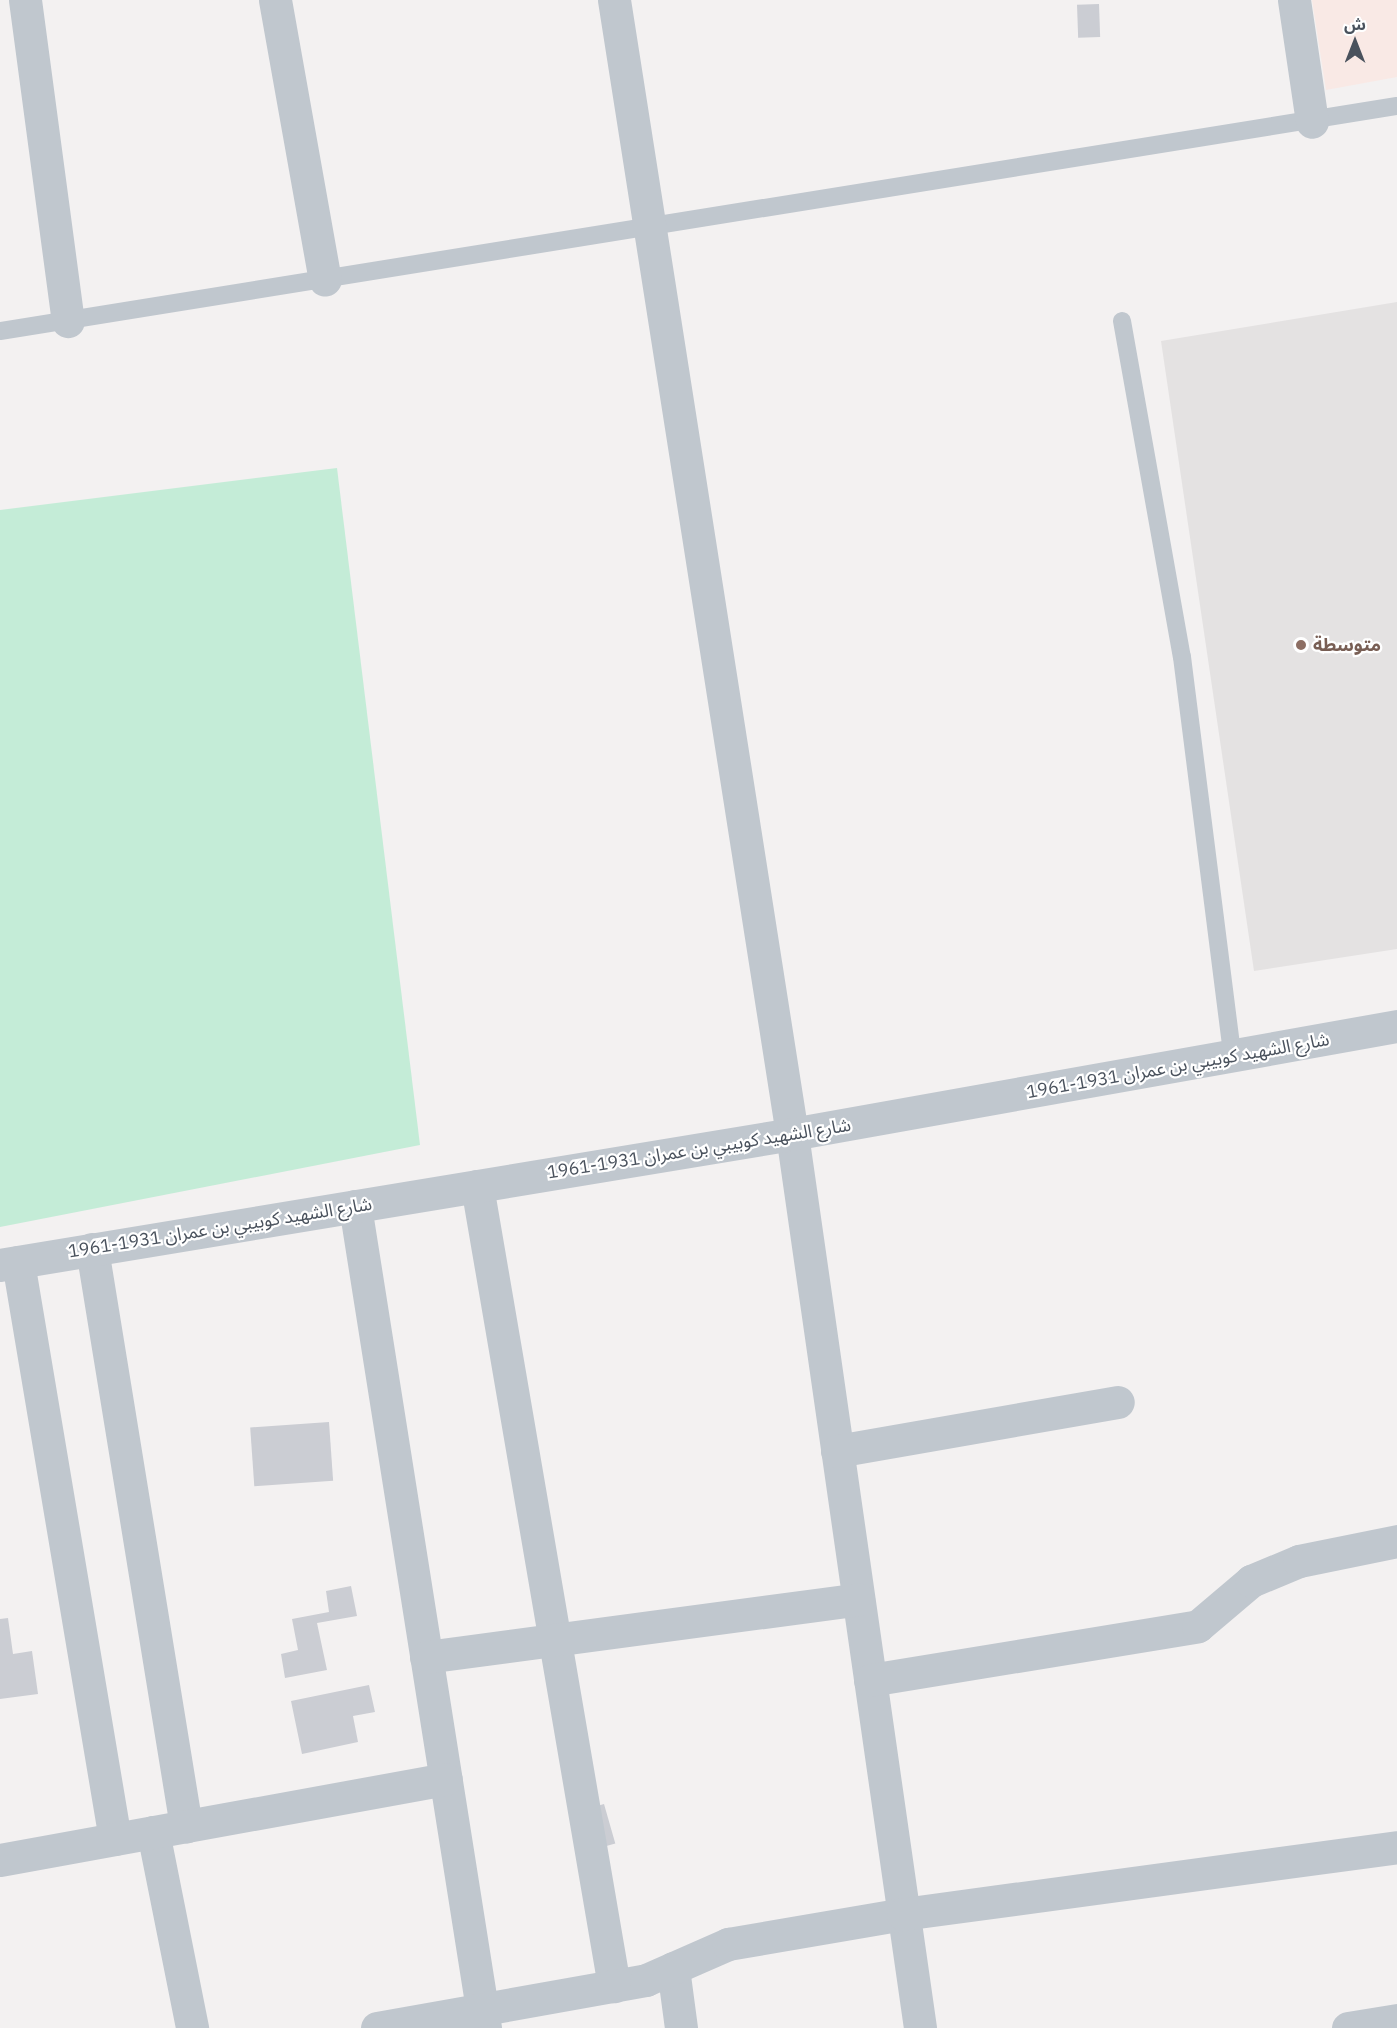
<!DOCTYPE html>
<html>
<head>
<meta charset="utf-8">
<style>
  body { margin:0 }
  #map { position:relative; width:1397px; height:2028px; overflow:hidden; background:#f3f1f1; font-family:"IBM Plex Sans","Noto Sans Arabic",sans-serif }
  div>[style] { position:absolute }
  .education>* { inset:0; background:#e4e2e2 }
  .medical>* { inset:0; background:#f9e9e5 }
  .green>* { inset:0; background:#c4ecd7 }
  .building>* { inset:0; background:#cbcdd3; transform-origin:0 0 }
  .service>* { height:18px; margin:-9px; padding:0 9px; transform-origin:9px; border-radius:9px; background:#c0c7ce }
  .minor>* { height:33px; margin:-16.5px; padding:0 16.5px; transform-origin:16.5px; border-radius:16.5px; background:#c0c7ce }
  .dots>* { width:16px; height:16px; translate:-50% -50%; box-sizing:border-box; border:3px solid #fff; border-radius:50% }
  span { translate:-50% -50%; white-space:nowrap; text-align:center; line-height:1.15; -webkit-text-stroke:4.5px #fff; paint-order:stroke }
  .education-label { font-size:18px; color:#785e54; font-weight:700 }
  .left { translate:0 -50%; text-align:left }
  .street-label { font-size:18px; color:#4a525d }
  .north { position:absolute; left:1325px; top:12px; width:60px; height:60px; -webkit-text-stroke:4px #fff; paint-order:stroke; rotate:0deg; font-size:16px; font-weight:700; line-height:24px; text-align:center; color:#4a525d }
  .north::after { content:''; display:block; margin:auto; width:21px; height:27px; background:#4a525d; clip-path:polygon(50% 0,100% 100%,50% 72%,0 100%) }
</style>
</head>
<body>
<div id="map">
  <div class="education">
    <i style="clip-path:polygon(1397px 302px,1397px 949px,1254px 971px,1161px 341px)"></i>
  </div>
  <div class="medical">
    <i style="clip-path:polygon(1312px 0,1397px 0,1397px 77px,1326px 90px)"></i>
  </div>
  <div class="green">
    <i style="clip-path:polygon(337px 468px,420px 1145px,0 1227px,0 510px)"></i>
  </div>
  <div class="building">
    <i style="left:1099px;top:4px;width:33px;height:22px;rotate:88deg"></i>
    <i style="left:329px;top:1422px;width:59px;height:79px;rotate:86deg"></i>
    <i style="clip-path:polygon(351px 1586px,357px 1616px,317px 1623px,327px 1670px,285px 1678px,281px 1654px,298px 1650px,292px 1619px,329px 1612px,326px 1591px)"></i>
    <i style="clip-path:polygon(8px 1618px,13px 1654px,32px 1651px,38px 1694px,0 1699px,0 1619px)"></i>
    <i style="clip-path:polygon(369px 1685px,375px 1712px,353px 1716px,358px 1742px,302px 1754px,291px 1701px)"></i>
    <i style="left:604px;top:1804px;width:41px;height:27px;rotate:74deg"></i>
  </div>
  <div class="service">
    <i style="left:1122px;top:321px;width:341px;rotate:79.9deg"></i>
    <i style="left:1182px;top:657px;width:404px;rotate:82.8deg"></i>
    <i style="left:0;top:331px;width:1415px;rotate:-9.15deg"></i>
  </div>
  <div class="minor">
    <i style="left:25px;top:0;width:324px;rotate:82.4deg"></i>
    <i style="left:275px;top:0;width:284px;rotate:79.9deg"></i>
    <i style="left:614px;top:0;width:1148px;rotate:81.08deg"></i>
    <i style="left:792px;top:1134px;width:903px;rotate:81.85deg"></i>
    <i style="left:1294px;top:0;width:123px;rotate:81.6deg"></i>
    <i style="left:477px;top:1186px;width:812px;rotate:80.28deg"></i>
    <i style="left:355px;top:1206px;width:832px;rotate:81.01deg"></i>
    <i style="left:92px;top:1249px;width:585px;rotate:80.75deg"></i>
    <i style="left:18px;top:1262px;width:585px;rotate:80.46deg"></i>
    <i style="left:0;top:1265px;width:803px;rotate:-9.39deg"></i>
    <i style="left:792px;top:1134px;width:615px;rotate:-10.12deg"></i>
    <i style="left:837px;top:1451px;width:285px;rotate:-9.9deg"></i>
    <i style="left:426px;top:1657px;width:436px;rotate:-7.6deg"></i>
    <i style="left:870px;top:1680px;width:332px;rotate:-9.3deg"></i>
    <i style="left:1198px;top:1626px;width:70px;rotate:-40.3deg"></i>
    <i style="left:1251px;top:1581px;width:52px;rotate:-22.6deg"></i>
    <i style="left:1299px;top:1561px;width:100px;rotate:-11.5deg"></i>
    <i style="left:153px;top:1832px;width:200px;rotate:78.7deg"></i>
    <i style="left:0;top:1860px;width:453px;rotate:-10.3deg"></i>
    <i style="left:673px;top:1968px;width:61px;rotate:82.4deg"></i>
    <i style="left:377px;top:2028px;width:273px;rotate:-10.1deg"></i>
    <i style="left:646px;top:1980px;width:90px;rotate:-23.7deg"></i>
    <i style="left:728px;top:1944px;width:178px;rotate:-9.7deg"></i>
    <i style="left:903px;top:1914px;width:499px;rotate:-7.7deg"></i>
    <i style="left:1348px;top:2028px;width:50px;rotate:-9.3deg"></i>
  </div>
  <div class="dots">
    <i style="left:1301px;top:645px;background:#8d6e63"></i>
  </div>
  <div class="education-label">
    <span class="left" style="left:1313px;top:645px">متوسطة</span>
  </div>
  <div class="street-label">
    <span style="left:1178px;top:1066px;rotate:-10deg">شارع الشهيد كوبيبي بن عمران 1931-1961</span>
    <span style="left:699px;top:1149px;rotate:-9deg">شارع الشهيد كوبيبي بن عمران 1931-1961</span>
    <span style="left:220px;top:1228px;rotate:-9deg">شارع الشهيد كوبيبي بن عمران 1931-1961</span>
  </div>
  <div class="north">ش</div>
</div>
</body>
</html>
